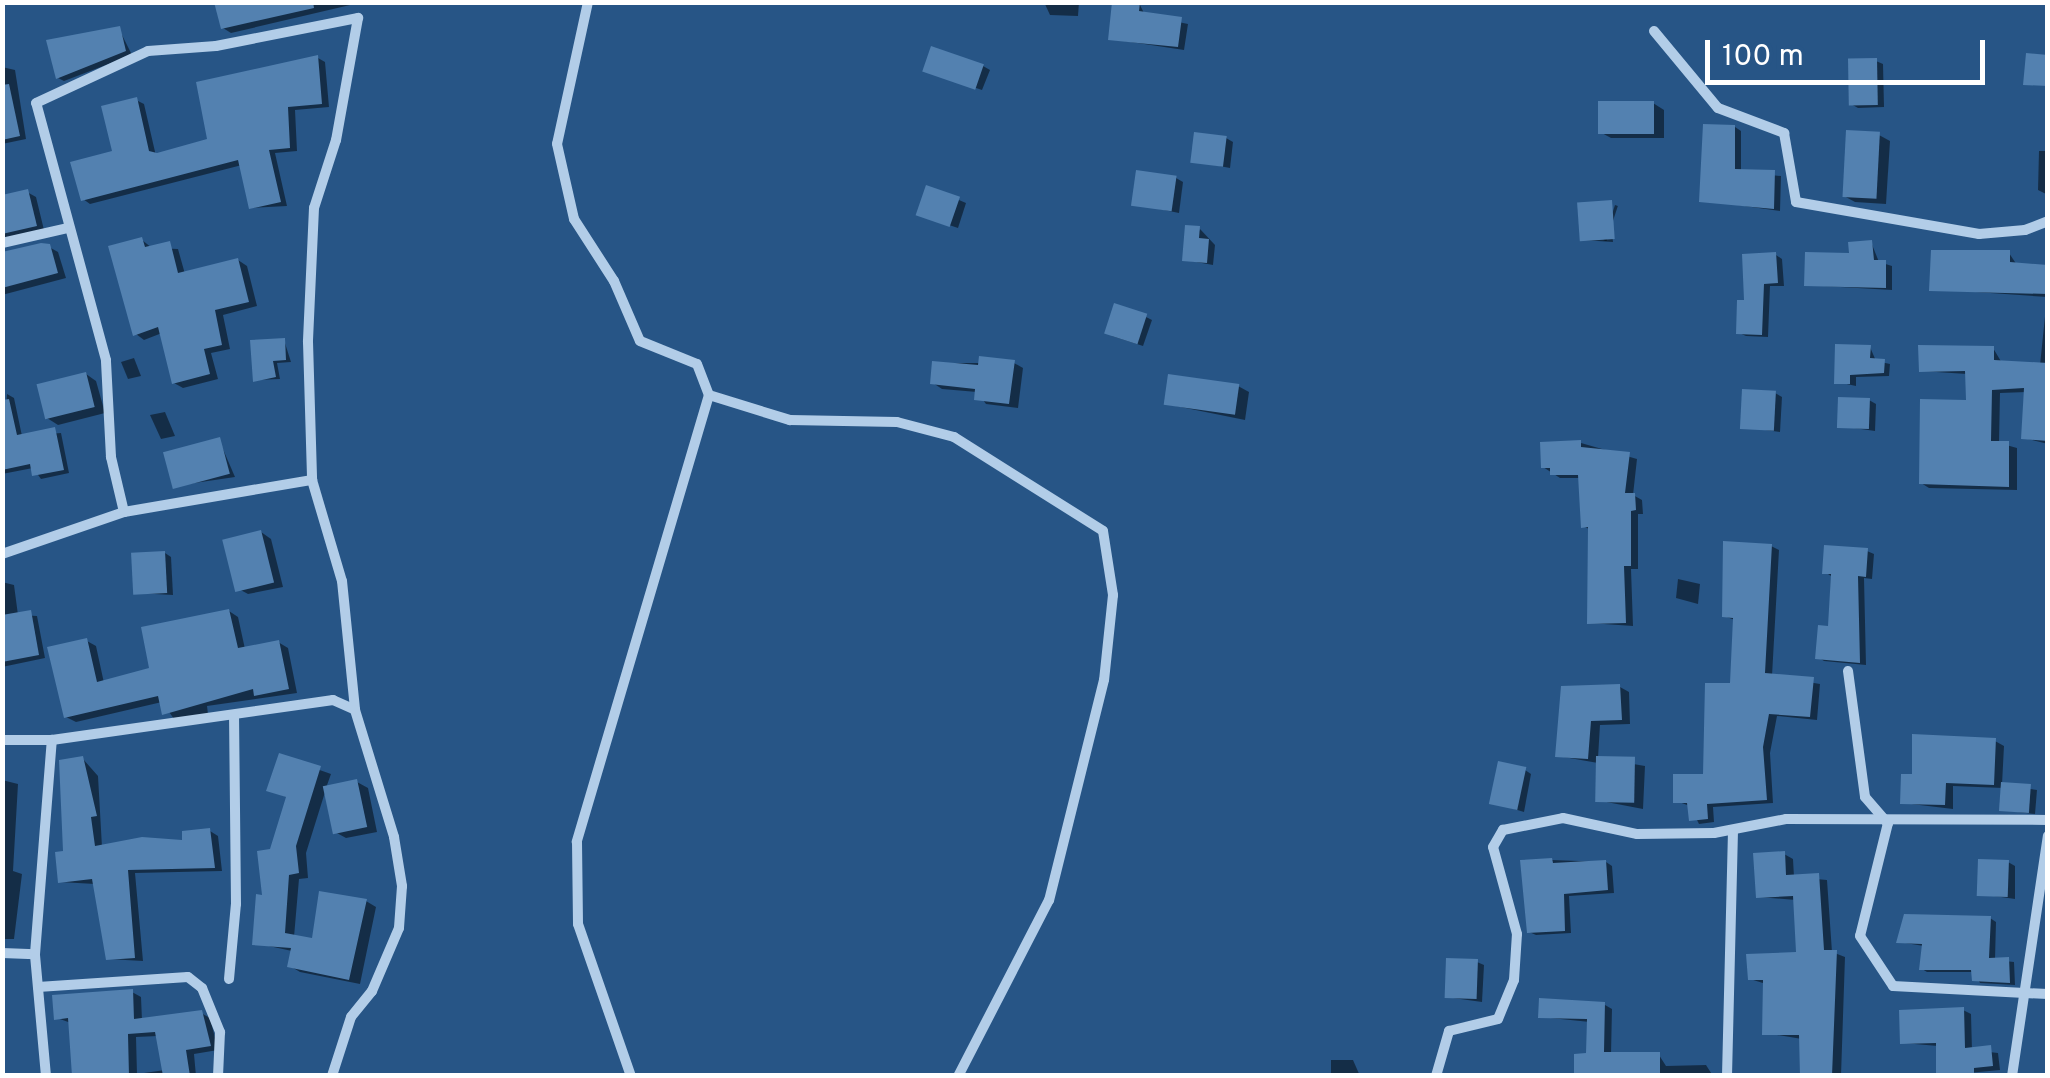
<!DOCTYPE html>
<html>
<head>
<meta charset="utf-8">
<style>
  body { margin:0 }
  #map { position:relative; width:2050px; height:1078px; overflow:hidden; background:#275586; font-family:Overpass,sans-serif }
  div>[style] { position:absolute }
  .shadow>* { inset:0; background:#0007; transform-origin:0 0 }
  .building>* { inset:0; background:#5381b0; transform-origin:0 0 }
  .minor>* { height:10px; margin:-5px; padding:0 5px; transform-origin:5px; border-radius:5px; background:#b2cde8 }
  span { translate:-50% -50%; white-space:nowrap; text-align:center; line-height:1.15; -webkit-text-stroke:8px #275586; paint-order:stroke }
  .frame { position:absolute; inset:0; border:5px solid #fff; pointer-events:none }
  .scale { position:absolute; left:1705px; top:40px; width:280px; height:45px; box-sizing:border-box; border:5px solid #fff; border-top:0; padding-left:12px; font-size:30px; line-height:35px; white-space:nowrap; color:#fff; -webkit-text-stroke:8px #275586; paint-order:stroke }
</style>
</head>
<body>
<div id="map">
  <div class="shadow">
    <i style="clip-path:polygon(219px 2px,363px 2px,231px 33px,223px 28px)"></i>
    <i style="clip-path:polygon(1044px 2px,1079px 2px,1078px 16px,1050px 15px)"></i>
    <i style="clip-path:polygon(1139px 3px,1145px 15px,1188px 24px,1184px 50px,1111px 39px)"></i>
    <i style="clip-path:polygon(119px 29px,132px 55px,64px 81px,58px 78px)"></i>
    <i style="clip-path:polygon(318px 58px,325px 62px,329px 107px,295px 110px,297px 151px,275px 153px,287px 206px,251px 208px,242px 165px,90px 204px,83px 199px,115px 153px,136px 100px,144px 104px,156px 156px,210px 141px)"></i>
    <i style="clip-path:polygon(1876px 61px,1883px 64px,1884px 107px,1858px 108px,1851px 104px)"></i>
    <i style="clip-path:polygon(983px 66px,990px 70px,982px 90px,932px 73px)"></i>
    <i style="clip-path:polygon(2px 67px,15px 70px,26px 139px,2px 144px)"></i>
    <i style="clip-path:polygon(1653px 103px,1664px 110px,1664px 138px,1611px 138px,1600px 132px)"></i>
    <i style="clip-path:polygon(1735px 127px,1741px 131px,1741px 172px,1781px 176px,1780px 211px,1702px 200px)"></i>
    <i style="clip-path:polygon(1879px 135px,1890px 141px,1886px 204px,1855px 202px,1844px 196px)"></i>
    <i style="clip-path:polygon(1226px 138px,1233px 142px,1230px 168px,1193px 161px)"></i>
    <i style="clip-path:polygon(2039px 151px,2048px 151px,2048px 195px,2038px 190px)"></i>
    <i style="clip-path:polygon(1176px 178px,1183px 182px,1179px 213px,1134px 204px)"></i>
    <i style="clip-path:polygon(27px 192px,36px 197px,44px 230px,8px 239px,2px 250px,2px 196px)"></i>
    <i style="clip-path:polygon(959px 200px,966px 203px,958px 228px,925px 217px)"></i>
    <i style="clip-path:polygon(1609px 203px,1613px 242px,1582px 240px)"></i>
    <i style="left:1615px;top:205px;width:3px;height:37px;rotate:18deg"></i>
    <i style="clip-path:polygon(1200px 229px,1215px 245px,1213px 265px,1185px 260px)"></i>
    <i style="clip-path:polygon(142px 240px,152px 248px,178px 249px,185px 274px,238px 260px,247px 266px,257px 306px,223px 315px,230px 349px,211px 353px,218px 379px,183px 388px,174px 383px,162px 333px,144px 340px,136px 334px)"></i>
    <i style="clip-path:polygon(1871px 242px,1879px 262px,1892px 266px,1892px 290px,1806px 285px)"></i>
    <i style="clip-path:polygon(49px 247px,58px 252px,66px 278px,2px 295px,2px 254px)"></i>
    <i style="clip-path:polygon(2009px 253px,2017px 265px,2048px 268px,2048px 444px,2024px 438px,2027px 392px,2000px 393px,1999px 443px,2017px 448px,2017px 490px,1929px 488px,1921px 483px,1968px 402px,1967px 374px,1921px 371px,1993px 348px,2002px 363px,2040px 365px,2047px 297px,1932px 289px)"></i>
    <i style="clip-path:polygon(1776px 255px,1782px 259px,1784px 286px,1770px 286px,1768px 337px,1746px 336px,1739px 333px,1747px 302px)"></i>
    <i style="clip-path:polygon(1146px 317px,1152px 320px,1143px 346px,1112px 336px)"></i>
    <i style="clip-path:polygon(284px 340px,291px 362px,277px 363px,280px 379px,255px 380px)"></i>
    <i style="clip-path:polygon(1870px 347px,1876px 361px,1890px 364px,1889px 376px,1856px 377px,1856px 386px,1837px 382px)"></i>
    <i style="clip-path:polygon(134px 358px,141px 376px,128px 379px,121px 362px)"></i>
    <i style="clip-path:polygon(935px 363px,1014px 363px,1023px 368px,1018px 408px,986px 404px,977px 392px,942px 389px,933px 383px)"></i>
    <i style="clip-path:polygon(86px 374px,96px 381px,105px 413px,58px 425px,47px 418px)"></i>
    <i style="clip-path:polygon(1238px 386px,1249px 392px,1245px 420px,1166px 404px)"></i>
    <i style="clip-path:polygon(1775px 393px,1782px 397px,1780px 432px,1743px 427px)"></i>
    <i style="clip-path:polygon(7px 394px,14px 398px,22px 436px,61px 433px,69px 473px,41px 479px,33px 468px,2px 474px)"></i>
    <i style="clip-path:polygon(1869px 400px,1876px 404px,1875px 431px,1840px 426px)"></i>
    <i style="clip-path:polygon(165px 412px,175px 436px,161px 439px,150px 415px)"></i>
    <i style="clip-path:polygon(219px 440px,235px 477px,174px 486px)"></i>
    <i style="clip-path:polygon(1581px 443px,1637px 459px,1633px 495px,1642px 500px,1643px 514px,1638px 514px,1638px 569px,1631px 569px,1633px 626px,1589px 623px,1591px 530px,1583px 526px,1581px 478px,1560px 478px,1543px 467px)"></i>
    <i style="clip-path:polygon(261px 532px,271px 539px,283px 587px,248px 594px,237px 588px)"></i>
    <i style="clip-path:polygon(1771px 546px,1779px 550px,1772px 676px,1820px 684px,1817px 720px,1777px 716px,1770px 753px,1773px 803px,1713px 807px,1714px 822px,1699px 824px,1690px 806px,1676px 801px,1705px 776px,1732px 686px,1735px 620px,1724px 616px)"></i>
    <i style="clip-path:polygon(1867px 551px,1874px 554px,1872px 579px,1864px 578px,1866px 665px,1824px 661px,1818px 657px,1830px 629px,1831px 576px,1825px 572px)"></i>
    <i style="clip-path:polygon(165px 553px,171px 557px,173px 595px,136px 593px)"></i>
    <i style="clip-path:polygon(1678px 579px,1700px 584px,1698px 604px,1676px 598px)"></i>
    <i style="clip-path:polygon(2px 582px,14px 585px,18px 615px,37px 616px,45px 658px,2px 667px)"></i>
    <i style="clip-path:polygon(229px 611px,238px 617px,245px 649px,278px 642px,288px 648px,297px 693px,207px 706px,208px 714px,174px 719px,162px 702px,76px 722px,66px 717px,87px 641px,96px 646px,104px 683px,152px 670px)"></i>
    <i style="clip-path:polygon(1620px 687px,1629px 692px,1630px 724px,1600px 725px,1598px 758px,1645px 766px,1643px 809px,1596px 800px,1598px 763px,1558px 756px)"></i>
    <i style="clip-path:polygon(1995px 741px,2004px 746px,2002px 785px,2037px 790px,2035px 814px,2002px 810px,2003px 788px,1953px 786px,1953px 809px,1903px 803px,1914px 777px)"></i>
    <i style="clip-path:polygon(280px 756px,331px 774px,326px 788px,357px 782px,368px 788px,377px 832px,346px 838px,335px 832px,326px 789px,306px 853px,308px 878px,299px 879px,294px 937px,314px 941px,366px 901px,376px 907px,360px 984px,300px 972px,290px 966px,292px 951px,255px 943px,289px 798px,269px 790px)"></i>
    <i style="clip-path:polygon(83px 759px,98px 776px,102px 847px,185px 842px,210px 831px,218px 836px,222px 871px,135px 873px,143px 961px,108px 959px,95px 884px,60px 882px)"></i>
    <i style="clip-path:polygon(1525px 770px,1531px 774px,1524px 812px,1491px 802px)"></i>
    <i style="clip-path:polygon(2px 780px,18px 784px,13px 871px,22px 874px,14px 939px,2px 939px)"></i>
    <i style="clip-path:polygon(1784px 854px,1793px 859px,1794px 877px,1827px 880px,1832px 952px,1845px 957px,1841px 1076px,1803px 1076px,1802px 1039px,1765px 1033px,1766px 984px,1750px 979px,1799px 954px,1796px 900px,1758px 897px)"></i>
    <i style="clip-path:polygon(1552px 860px,1606px 862px,1612px 866px,1614px 893px,1569px 896px,1571px 933px,1536px 935px,1529px 932px)"></i>
    <i style="clip-path:polygon(2008px 862px,2015px 866px,2015px 899px,1980px 894px)"></i>
    <i style="clip-path:polygon(1990px 918px,1996px 922px,1995px 960px,2014px 962px,2015px 985px,1980px 983px,1974px 972px,1927px 972px,1922px 969px,1924px 946px,1899px 942px)"></i>
    <i style="clip-path:polygon(1477px 962px,1484px 965px,1482px 1002px,1446px 997px)"></i>
    <i style="clip-path:polygon(evenodd,132px 992px,141px 997px,142px 1020px,201px 1013px,210px 1018px,218px 1050px,194px 1054px,196px 1076px,74px 1076px,71px 1023px,57px 1018px,132px 992px,158px 1036px,165px 1070px,137px 1074px,136px 1037px,158px 1036px)"></i>
    <i style="clip-path:polygon(1605px 1005px,1612px 1009px,1611px 1055px,1659px 1055px,1666px 1066px,1706px 1065px,1713px 1076px,1577px 1076px,1589px 1056px,1590px 1022px,1541px 1017px)"></i>
    <i style="clip-path:polygon(1963px 1010px,1971px 1014px,1972px 1050px,1998px 1053px,2000px 1070px,1937px 1076px,1938px 1046px,1903px 1043px)"></i>
    <i style="clip-path:polygon(1331px 1060px,1353px 1060px,1360px 1076px,1331px 1076px)"></i>
  </div>
  <div class="building">
    <i style="clip-path:polygon(214px 2px,313px 2px,314px 8px,221px 29px)"></i>
    <i style="clip-path:polygon(1112px 2px,1140px 2px,1139px 11px,1182px 17px,1178px 47px,1108px 40px)"></i>
    <i style="clip-path:polygon(120px 26px,126px 51px,56px 79px,46px 40px)"></i>
    <i style="left:931px;top:46px;width:56px;height:27px;rotate:19deg"></i>
    <i style="clip-path:polygon(2026px 53px,2048px 55px,2048px 86px,2023px 85px)"></i>
    <i style="clip-path:polygon(318px 55px,322px 104px,288px 107px,290px 148px,269px 150px,281px 202px,249px 209px,238px 160px,81px 201px,70px 162px,112px 151px,101px 106px,137px 97px,149px 151px,157px 153px,207px 139px,196px 82px)"></i>
    <i style="left:1877px;top:58px;width:47px;height:29px;rotate:89deg"></i>
    <i style="clip-path:polygon(9px 84px,20px 136px,2px 140px,2px 85px)"></i>
    <i style="left:1598px;top:101px;width:56px;height:33px"></i>
    <i style="clip-path:polygon(1703px 124px,1735px 125px,1735px 169px,1775px 170px,1774px 209px,1699px 202px)"></i>
    <i style="left:1846px;top:130px;width:34px;height:67px;rotate:3deg"></i>
    <i style="left:1194px;top:132px;width:33px;height:31px;rotate:7deg"></i>
    <i style="left:1136px;top:170px;width:41px;height:36px;rotate:8deg"></i>
    <i style="left:926px;top:185px;width:36px;height:32px;rotate:19deg"></i>
    <i style="clip-path:polygon(28px 189px,37px 226px,2px 234px,2px 195px)"></i>
    <i style="left:1612px;top:200px;width:39px;height:35px;rotate:86deg"></i>
    <i style="clip-path:polygon(1185px 225px,1200px 226px,1199px 238px,1209px 239px,1207px 263px,1182px 261px)"></i>
    <i style="clip-path:polygon(142px 237px,145px 247px,170px 241px,178px 273px,238px 258px,249px 302px,215px 310px,222px 345px,204px 349px,210px 374px,172px 384px,158px 327px,133px 336px,108px 246px)"></i>
    <i style="clip-path:polygon(1872px 240px,1874px 260px,1886px 260px,1886px 288px,1804px 286px,1805px 252px,1849px 253px,1848px 242px)"></i>
    <i style="clip-path:polygon(41px 243px,50px 244px,58px 273px,2px 288px,2px 252px)"></i>
    <i style="clip-path:polygon(1931px 250px,2010px 250px,2010px 262px,2048px 265px,2048px 294px,1929px 291px)"></i>
    <i style="clip-path:polygon(1776px 252px,1778px 283px,1764px 284px,1762px 335px,1736px 334px,1737px 300px,1744px 300px,1742px 254px)"></i>
    <i style="left:1114px;top:303px;width:35px;height:32px;rotate:18deg"></i>
    <i style="clip-path:polygon(285px 338px,286px 360px,273px 361px,276px 377px,253px 382px,250px 340px)"></i>
    <i style="clip-path:polygon(1835px 344px,1871px 345px,1870px 358px,1885px 359px,1884px 373px,1850px 375px,1850px 384px,1834px 384px)"></i>
    <i style="clip-path:polygon(1918px 345px,1994px 346px,1994px 360px,2048px 363px,2048px 441px,2021px 439px,2024px 388px,1992px 390px,1991px 441px,2009px 441px,2009px 487px,1919px 484px,1920px 399px,1966px 400px,1965px 371px,1919px 372px)"></i>
    <i style="clip-path:polygon(979px 356px,1015px 360px,1009px 404px,974px 400px,975px 389px,930px 384px,932px 361px,978px 365px)"></i>
    <i style="left:86px;top:372px;width:36px;height:51px;rotate:76deg"></i>
    <i style="left:1168px;top:374px;width:72px;height:31px;rotate:8deg"></i>
    <i style="left:1742px;top:389px;width:34px;height:40px;rotate:3deg"></i>
    <i style="left:1838px;top:397px;width:32px;height:31px;rotate:2deg"></i>
    <i style="clip-path:polygon(9px 399px,17px 435px,55px 427px,64px 470px,32px 476px,30px 464px,2px 470px,2px 400px)"></i>
    <i style="left:220px;top:437px;width:38px;height:59px;rotate:75deg"></i>
    <i style="clip-path:polygon(1581px 440px,1581px 447px,1630px 452px,1625px 493px,1635px 493px,1636px 510px,1631px 511px,1631px 566px,1624px 566px,1626px 623px,1587px 624px,1588px 527px,1581px 528px,1578px 475px,1550px 475px,1550px 468px,1541px 468px,1540px 442px)"></i>
    <i style="left:261px;top:530px;width:54px;height:40px;rotate:76deg"></i>
    <i style="clip-path:polygon(1723px 541px,1772px 544px,1765px 673px,1814px 677px,1810px 717px,1769px 714px,1763px 747px,1767px 800px,1707px 804px,1708px 819px,1689px 821px,1687px 803px,1673px 803px,1673px 774px,1703px 774px,1705px 683px,1730px 683px,1733px 618px,1722px 617px)"></i>
    <i style="clip-path:polygon(1824px 545px,1868px 548px,1866px 577px,1858px 576px,1860px 663px,1815px 659px,1818px 625px,1828px 626px,1831px 574px,1822px 574px)"></i>
    <i style="left:165px;top:551px;width:42px;height:34px;rotate:87deg"></i>
    <i style="clip-path:polygon(229px 609px,238px 648px,279px 640px,289px 689px,254px 696px,253px 689px,162px 715px,158px 696px,64px 718px,47px 647px,87px 638px,97px 682px,149px 668px,141px 627px)"></i>
    <i style="clip-path:polygon(31px 610px,39px 655px,2px 662px,2px 615px)"></i>
    <i style="clip-path:polygon(1620px 684px,1622px 720px,1591px 721px,1588px 759px,1555px 757px,1561px 686px)"></i>
    <i style="clip-path:polygon(1912px 734px,1996px 738px,1994px 785px,1946px 783px,1945px 805px,1900px 804px,1901px 774px,1912px 774px)"></i>
    <i style="clip-path:polygon(279px 753px,321px 766px,296px 846px,299px 873px,289px 875px,285px 933px,312px 938px,319px 891px,367px 899px,349px 980px,287px 967px,291px 948px,252px 945px,256px 894px,262px 895px,257px 851px,270px 849px,286px 797px,266px 791px)"></i>
    <i style="clip-path:polygon(83px 756px,97px 816px,91px 817px,95px 846px,142px 837px,182px 840px,182px 831px,210px 828px,215px 868px,128px 870px,135px 958px,106px 960px,92px 879px,58px 883px,55px 852px,63px 851px,59px 760px)"></i>
    <i style="left:1596px;top:756px;width:39px;height:46px;rotate:1deg"></i>
    <i style="left:1498px;top:761px;width:29px;height:44px;rotate:12deg"></i>
    <i style="left:357px;top:779px;width:49px;height:35px;rotate:78deg"></i>
    <i style="left:2001px;top:782px;width:30px;height:29px;rotate:4deg"></i>
    <i style="clip-path:polygon(1785px 851px,1786px 875px,1819px 873px,1824px 950px,1837px 950px,1832px 1076px,1800px 1076px,1799px 1035px,1762px 1035px,1763px 980px,1748px 980px,1746px 954px,1796px 952px,1793px 896px,1756px 898px,1753px 853px)"></i>
    <i style="clip-path:polygon(1552px 858px,1553px 863px,1606px 860px,1608px 890px,1564px 894px,1565px 931px,1527px 933px,1520px 860px)"></i>
    <i style="left:1978px;top:859px;width:31px;height:37px;rotate:2deg"></i>
    <i style="clip-path:polygon(1904px 914px,1991px 916px,1989px 958px,2009px 957px,2010px 983px,1972px 981px,1971px 970px,1919px 970px,1922px 944px,1896px 943px)"></i>
    <i style="left:1446px;top:958px;width:32px;height:40px;rotate:2deg"></i>
    <i style="clip-path:polygon(133px 989px,134px 1019px,202px 1010px,211px 1046px,186px 1050px,190px 1076px,163px 1076px,155px 1032px,128px 1034px,129px 1076px,72px 1076px,68px 1018px,54px 1020px,52px 995px)"></i>
    <i style="clip-path:polygon(1539px 998px,1605px 1002px,1604px 1052px,1660px 1052px,1660px 1076px,1574px 1076px,1574px 1054px,1586px 1053px,1587px 1019px,1538px 1018px)"></i>
    <i style="clip-path:polygon(1964px 1007px,1965px 1048px,1991px 1045px,1993px 1066px,1974px 1068px,1974px 1076px,1936px 1076px,1936px 1043px,1900px 1044px,1899px 1010px)"></i>
  </div>
  <div class="minor">
    <i style="left:588px;top:2px;width:145px;rotate:102.3deg"></i>
    <i style="left:557px;top:144px;width:77px;rotate:77.2deg"></i>
    <i style="left:574px;top:219px;width:74px;rotate:57.2deg"></i>
    <i style="left:614px;top:281px;width:65px;rotate:66.6deg"></i>
    <i style="left:640px;top:341px;width:61px;rotate:22deg"></i>
    <i style="left:697px;top:364px;width:33px;rotate:69deg"></i>
    <i style="left:709px;top:395px;width:466px;rotate:106.5deg"></i>
    <i style="left:577px;top:842px;width:82px;rotate:89.3deg"></i>
    <i style="left:578px;top:924px;width:161px;rotate:70.8deg"></i>
    <i style="left:1654px;top:31px;width:100px;rotate:50.3deg"></i>
    <i style="left:1718px;top:108px;width:71px;rotate:20.7deg"></i>
    <i style="left:1784px;top:133px;width:70px;rotate:80.1deg"></i>
    <i style="left:1796px;top:202px;width:186px;rotate:9.9deg"></i>
    <i style="left:1979px;top:234px;width:46px;rotate:-5deg"></i>
    <i style="left:2025px;top:230px;width:25px;rotate:-21deg"></i>
    <i style="left:2px;top:243px;width:68px;rotate:-12.8deg"></i>
    <i style="left:709px;top:395px;width:85px;rotate:17.2deg"></i>
    <i style="left:790px;top:420px;width:107px;rotate:1.1deg"></i>
    <i style="left:897px;top:422px;width:59px;rotate:14.7deg"></i>
    <i style="left:954px;top:437px;width:176px;rotate:32.2deg"></i>
    <i style="left:1103px;top:531px;width:65px;rotate:81.1deg"></i>
    <i style="left:1113px;top:595px;width:85px;rotate:96deg"></i>
    <i style="left:1104px;top:680px;width:227px;rotate:104deg"></i>
    <i style="left:1049px;top:900px;width:198px;rotate:117.3deg"></i>
    <i style="left:124px;top:512px;width:57px;rotate:-103.3deg"></i>
    <i style="left:111px;top:457px;width:97px;rotate:-93deg"></i>
    <i style="left:106px;top:360px;width:266px;rotate:-105.2deg"></i>
    <i style="left:36px;top:103px;width:123px;rotate:-24.9deg"></i>
    <i style="left:148px;top:51px;width:68px;rotate:-4.2deg"></i>
    <i style="left:216px;top:46px;width:145px;rotate:-11.2deg"></i>
    <i style="left:358px;top:18px;width:124px;rotate:100.2deg"></i>
    <i style="left:336px;top:140px;width:71px;rotate:107.9deg"></i>
    <i style="left:314px;top:208px;width:134px;rotate:92.6deg"></i>
    <i style="left:308px;top:342px;width:138px;rotate:88.3deg"></i>
    <i style="left:312px;top:480px;width:105px;rotate:73.5deg"></i>
    <i style="left:342px;top:581px;width:130px;rotate:84.2deg"></i>
    <i style="left:2px;top:554px;width:129px;rotate:-19deg"></i>
    <i style="left:124px;top:512px;width:191px;rotate:-9.7deg"></i>
    <i style="left:1848px;top:671px;width:127px;rotate:82.3deg"></i>
    <i style="left:1865px;top:797px;width:35px;rotate:49deg"></i>
    <i style="left:1888px;top:823px;width:116px;rotate:103.9deg"></i>
    <i style="left:1860px;top:936px;width:60px;rotate:56.6deg"></i>
    <i style="left:1893px;top:986px;width:155px;rotate:3deg"></i>
    <i style="left:2px;top:740px;width:50px"></i>
    <i style="left:52px;top:740px;width:284px;rotate:-8.1deg"></i>
    <i style="left:333px;top:700px;width:24px;rotate:24deg"></i>
    <i style="left:355px;top:710px;width:133px;rotate:72.9deg"></i>
    <i style="left:394px;top:837px;width:50px;rotate:80.7deg"></i>
    <i style="left:402px;top:886px;width:42px;rotate:94.1deg"></i>
    <i style="left:399px;top:928px;width:69px;rotate:113.2deg"></i>
    <i style="left:372px;top:991px;width:33px;rotate:129deg"></i>
    <i style="left:351px;top:1017px;width:62px;rotate:107.9deg"></i>
    <i style="left:2px;top:953px;width:33px;rotate:2deg"></i>
    <i style="left:229px;top:979px;width:75px;rotate:-84.7deg"></i>
    <i style="left:236px;top:904px;width:188px;rotate:-90.6deg"></i>
    <i style="left:38px;top:987px;width:150px;rotate:-3.8deg"></i>
    <i style="left:188px;top:977px;width:18px;rotate:38deg"></i>
    <i style="left:202px;top:988px;width:48px;rotate:67.8deg"></i>
    <i style="left:220px;top:1032px;width:44px;rotate:92.6deg"></i>
    <i style="left:46px;top:1076px;width:122px;rotate:-95.2deg"></i>
    <i style="left:35px;top:954px;width:215px;rotate:-85.5deg"></i>
    <i style="left:1436px;top:1076px;width:47px;rotate:-73.9deg"></i>
    <i style="left:1449px;top:1031px;width:50px;rotate:-13.8deg"></i>
    <i style="left:1498px;top:1019px;width:42px;rotate:-67.7deg"></i>
    <i style="left:1514px;top:980px;width:46px;rotate:-86.3deg"></i>
    <i style="left:1517px;top:934px;width:90px;rotate:-105.4deg"></i>
    <i style="left:1493px;top:847px;width:20px;rotate:-60deg"></i>
    <i style="left:1503px;top:830px;width:61px;rotate:-11.3deg"></i>
    <i style="left:1563px;top:818px;width:76px;rotate:12.2deg"></i>
    <i style="left:1637px;top:834px;width:77px;rotate:-0.7deg"></i>
    <i style="left:1714px;top:833px;width:73px;rotate:-11deg"></i>
    <i style="left:1786px;top:819px;width:262px;rotate:0.2deg"></i>
    <i style="left:1727px;top:1076px;width:246px;rotate:-88.6deg"></i>
    <i style="left:2012px;top:1076px;width:243px;rotate:-81.5deg"></i>
  </div>
  <div class="frame"></div>
  <div class="scale">100 m</div>
</div>
</body>
</html>
